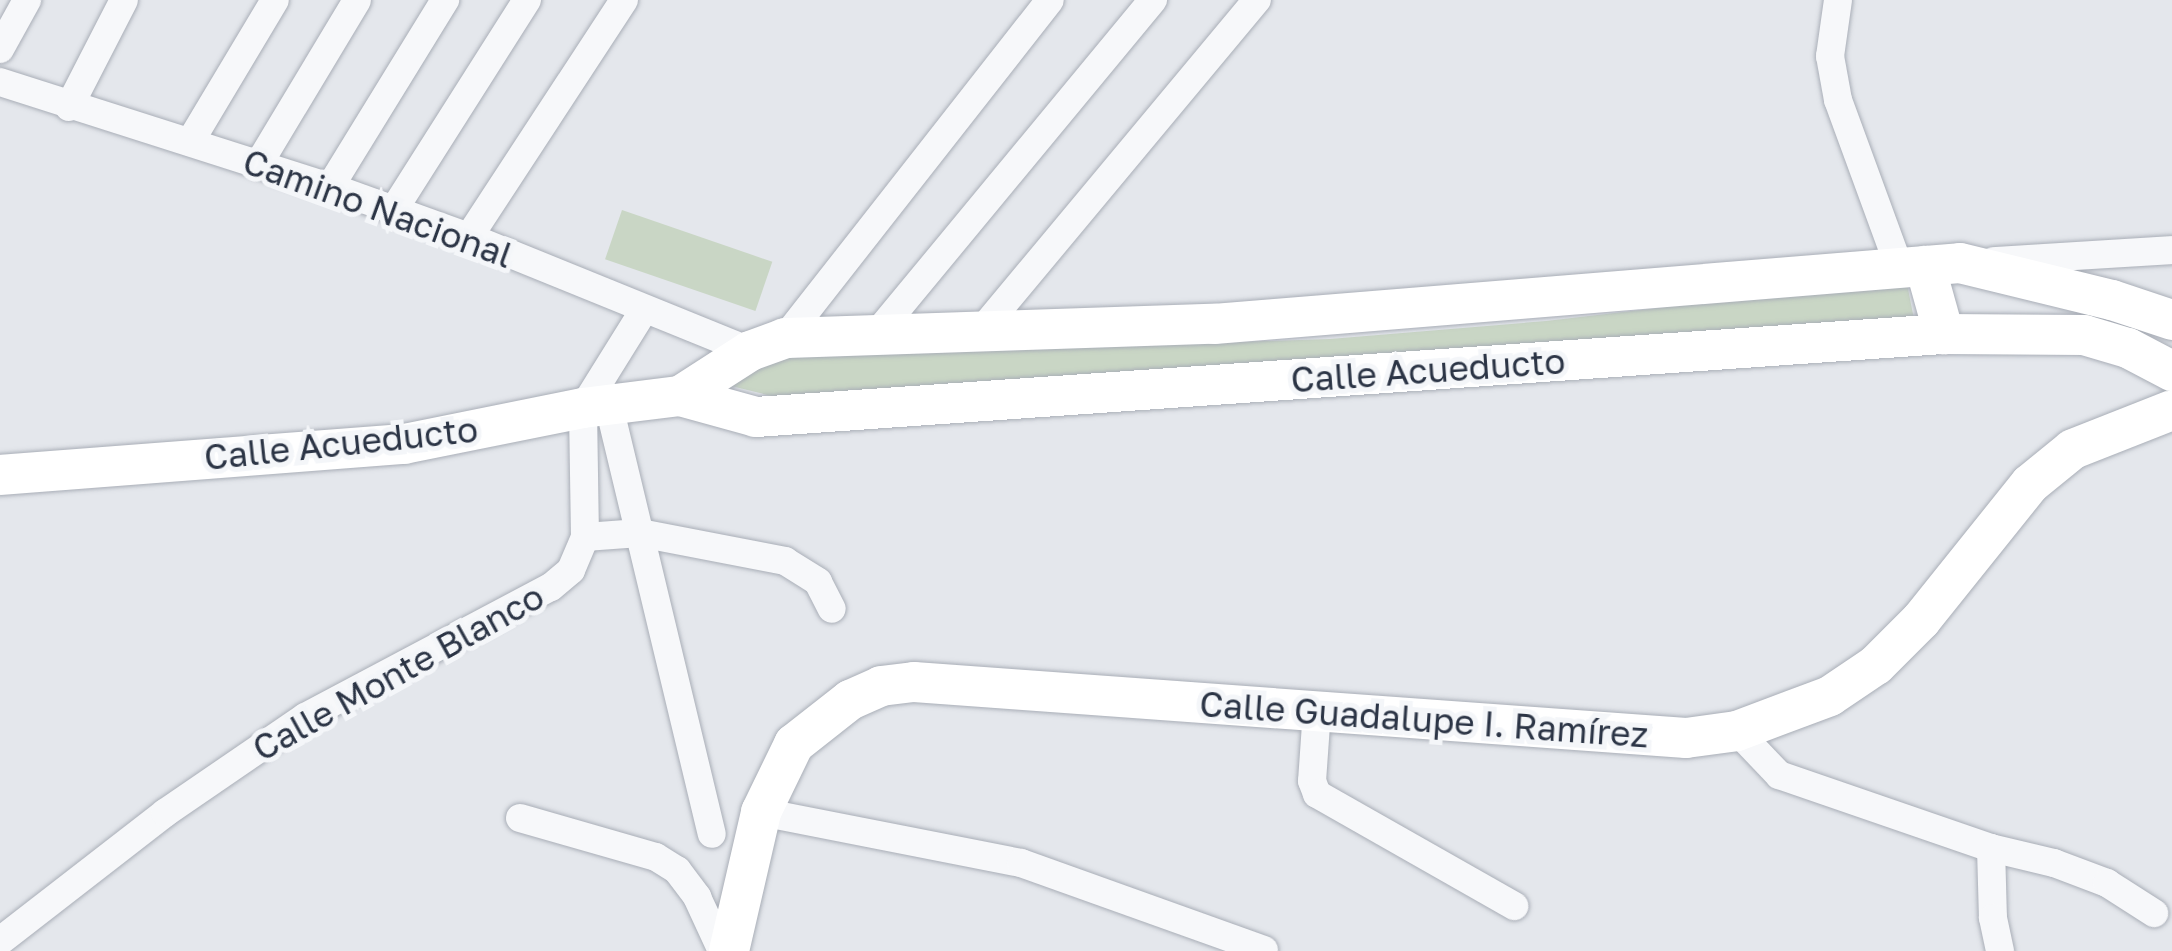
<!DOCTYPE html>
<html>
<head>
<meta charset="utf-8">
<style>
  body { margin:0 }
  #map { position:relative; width:2172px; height:951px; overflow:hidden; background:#e4e7ec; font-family:"Golos Text",sans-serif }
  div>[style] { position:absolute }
  .green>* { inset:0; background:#c9d6c5; transform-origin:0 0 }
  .roads { filter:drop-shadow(0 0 2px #a9aeb7) drop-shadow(0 0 2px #a9aeb7) }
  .street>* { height:28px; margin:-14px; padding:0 14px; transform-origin:14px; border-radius:14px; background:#f7f8fa }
  .secondary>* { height:40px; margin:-20px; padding:0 20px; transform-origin:20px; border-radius:20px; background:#fff }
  span { translate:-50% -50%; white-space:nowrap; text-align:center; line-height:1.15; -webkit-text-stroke:10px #f4f6f9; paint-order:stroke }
  .street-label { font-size:35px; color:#2b3445 }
</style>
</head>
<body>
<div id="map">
  <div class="green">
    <i style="left:622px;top:210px;width:159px;height:52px;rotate:19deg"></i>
    <i style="clip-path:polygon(1906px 279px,1916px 329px,800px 403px,727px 385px,767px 361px,793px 356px,1330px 339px,1546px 321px)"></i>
  </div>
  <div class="roads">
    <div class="street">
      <i style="left:1838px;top:0;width:57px;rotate:98.1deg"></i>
      <i style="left:1830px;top:56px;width:45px;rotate:79.7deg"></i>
      <i style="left:1838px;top:100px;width:180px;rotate:69.9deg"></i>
      <i style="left:0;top:49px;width:56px;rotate:-61.1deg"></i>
      <i style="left:0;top:82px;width:346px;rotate:17.7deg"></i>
      <i style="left:330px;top:187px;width:148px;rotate:19.8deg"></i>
      <i style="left:469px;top:237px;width:303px;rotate:22.1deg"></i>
      <i style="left:69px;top:107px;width:120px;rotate:-62.8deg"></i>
      <i style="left:190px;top:142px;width:165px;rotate:-59.1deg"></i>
      <i style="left:258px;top:165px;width:192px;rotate:-59deg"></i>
      <i style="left:330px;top:187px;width:220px;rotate:-58.4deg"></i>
      <i style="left:393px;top:211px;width:250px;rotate:-57.6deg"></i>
      <i style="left:469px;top:237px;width:283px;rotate:-56.8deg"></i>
      <i style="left:1994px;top:261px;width:178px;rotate:-3.5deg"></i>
      <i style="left:981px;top:331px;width:431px;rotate:-50.2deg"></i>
      <i style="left:874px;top:337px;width:438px;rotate:-50.4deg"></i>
      <i style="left:785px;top:338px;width:429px;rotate:-51.9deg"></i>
      <i style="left:609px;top:406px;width:440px;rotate:76.5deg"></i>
      <i style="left:585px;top:537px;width:55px;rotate:-4.2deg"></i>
      <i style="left:640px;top:533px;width:148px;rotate:10.9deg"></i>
      <i style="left:785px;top:561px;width:39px;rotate:32deg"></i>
      <i style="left:818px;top:582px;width:30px;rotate:63deg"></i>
      <i style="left:1317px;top:710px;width:71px;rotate:94deg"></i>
      <i style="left:1312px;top:781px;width:14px;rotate:69deg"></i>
      <i style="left:1317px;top:794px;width:227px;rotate:29.6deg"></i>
      <i style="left:1737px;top:731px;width:61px;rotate:46.3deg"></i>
      <i style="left:1779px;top:775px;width:224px;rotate:19deg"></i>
      <i style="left:1991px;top:848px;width:65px;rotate:13.4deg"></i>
      <i style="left:2054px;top:863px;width:57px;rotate:20.7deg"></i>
      <i style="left:2107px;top:883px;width:56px;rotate:32.6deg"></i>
      <i style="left:761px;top:812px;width:265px;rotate:11.1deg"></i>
      <i style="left:1021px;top:863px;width:258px;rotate:19.7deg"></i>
      <i style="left:520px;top:818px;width:141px;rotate:16deg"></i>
      <i style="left:656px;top:857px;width:25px;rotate:32deg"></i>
      <i style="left:677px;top:870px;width:34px;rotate:53deg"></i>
      <i style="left:697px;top:897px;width:60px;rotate:65.2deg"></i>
      <i style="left:1991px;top:848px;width:70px;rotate:88.4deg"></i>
      <i style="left:1993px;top:918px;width:34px;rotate:78deg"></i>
      <i style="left:0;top:941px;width:209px;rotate:-37.8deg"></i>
      <i style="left:165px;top:813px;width:170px;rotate:-34.4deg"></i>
      <i style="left:305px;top:717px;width:278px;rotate:-27.9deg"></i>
      <i style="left:551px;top:587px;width:26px;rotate:-40deg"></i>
      <i style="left:571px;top:570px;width:36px;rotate:-67deg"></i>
      <i style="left:585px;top:537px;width:129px;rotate:-90.9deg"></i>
      <i style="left:583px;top:408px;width:115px;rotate:-58.1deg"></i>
    </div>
    <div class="secondary">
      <i style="left:1925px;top:266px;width:71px;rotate:74.4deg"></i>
      <i style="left:680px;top:396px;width:83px;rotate:-32.7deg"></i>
      <i style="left:750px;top:351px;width:37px;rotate:-20deg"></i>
      <i style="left:785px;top:338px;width:429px;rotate:-1.9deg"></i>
      <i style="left:1214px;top:324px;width:748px;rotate:-4.67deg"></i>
      <i style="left:1960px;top:263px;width:156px;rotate:13.7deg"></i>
      <i style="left:2112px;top:300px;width:63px;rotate:18.4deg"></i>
      <i style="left:0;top:475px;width:405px;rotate:-4.4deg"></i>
      <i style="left:404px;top:444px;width:183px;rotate:-11.4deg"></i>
      <i style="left:583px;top:408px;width:98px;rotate:-7.1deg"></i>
      <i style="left:680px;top:396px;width:79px;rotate:15.4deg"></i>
      <i style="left:756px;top:417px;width:1191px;rotate:-4deg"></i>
      <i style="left:1944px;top:334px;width:140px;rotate:0.4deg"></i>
      <i style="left:2084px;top:335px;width:46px;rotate:16.5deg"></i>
      <i style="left:2128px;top:348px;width:50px;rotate:27.6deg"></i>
      <i style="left:729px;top:951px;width:143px;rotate:-77deg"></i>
      <i style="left:761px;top:812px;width:76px;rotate:-64.1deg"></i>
      <i style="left:794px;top:744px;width:71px;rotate:-38.2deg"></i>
      <i style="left:850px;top:700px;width:34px;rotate:-24deg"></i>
      <i style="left:881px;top:686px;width:33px;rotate:-7deg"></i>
      <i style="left:914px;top:682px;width:774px;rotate:4.15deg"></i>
      <i style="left:1686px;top:738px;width:51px;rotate:-7.8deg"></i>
      <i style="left:1737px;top:731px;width:99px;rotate:-20.6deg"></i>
      <i style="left:1830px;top:696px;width:55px;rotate:-34deg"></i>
      <i style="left:1876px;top:665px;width:64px;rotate:-45deg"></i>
      <i style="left:1921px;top:620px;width:174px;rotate:-51.3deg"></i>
      <i style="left:2030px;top:484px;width:55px;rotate:-39.1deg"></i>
      <i style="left:2073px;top:449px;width:106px;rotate:-21.5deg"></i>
    </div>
  </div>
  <div class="street-label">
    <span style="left:378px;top:208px;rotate:20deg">Camino Nacional</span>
    <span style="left:1428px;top:370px;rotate:-4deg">Calle Acueducto</span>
    <span style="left:341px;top:443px;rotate:-6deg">Calle Acueducto</span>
    <span style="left:398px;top:672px;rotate:-29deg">Calle Monte Blanco</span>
    <span style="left:1424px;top:719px;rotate:4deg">Calle Guadalupe I. Ramírez</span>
  </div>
</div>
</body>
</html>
